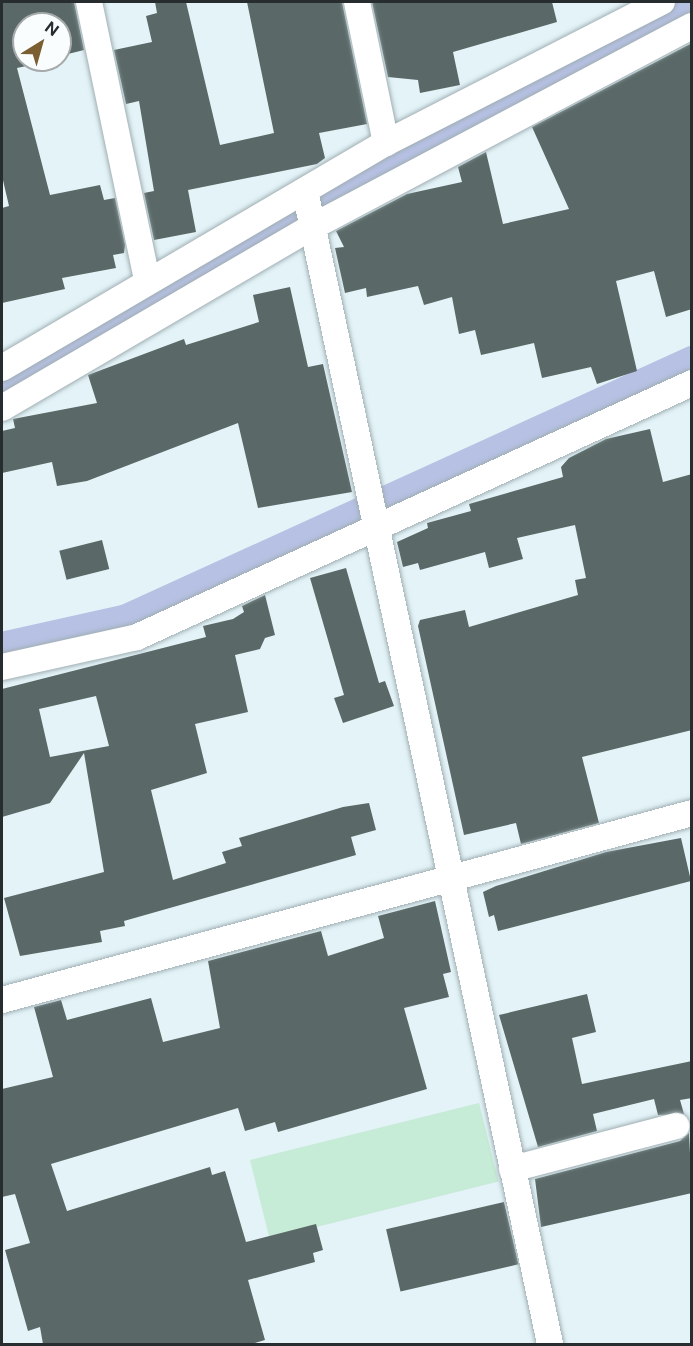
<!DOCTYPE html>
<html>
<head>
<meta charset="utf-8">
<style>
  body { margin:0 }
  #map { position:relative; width:693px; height:1346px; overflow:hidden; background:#e3f3f7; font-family:"Public Sans",sans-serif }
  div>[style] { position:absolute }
  .green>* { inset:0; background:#c6ebd6; transform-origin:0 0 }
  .canal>* { height:30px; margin:-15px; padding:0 15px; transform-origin:15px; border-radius:15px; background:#b7c1e4 }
  .building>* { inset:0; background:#5a6967; transform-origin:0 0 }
  .roads { filter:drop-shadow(0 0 2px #9faeb3) drop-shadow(0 0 2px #9faeb3) }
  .minor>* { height:26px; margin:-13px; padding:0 13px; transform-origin:13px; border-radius:13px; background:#fff }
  span { translate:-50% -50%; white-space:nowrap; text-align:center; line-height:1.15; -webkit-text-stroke:6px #fafdfe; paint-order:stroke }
  .frame { position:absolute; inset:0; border:3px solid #272d2f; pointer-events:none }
  .north { position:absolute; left:12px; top:12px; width:60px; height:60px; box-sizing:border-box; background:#fafdfe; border:2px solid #a6aaab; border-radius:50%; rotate:37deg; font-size:16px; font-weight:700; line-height:24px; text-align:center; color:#272d2f }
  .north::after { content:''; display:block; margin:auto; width:21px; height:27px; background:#7b5e31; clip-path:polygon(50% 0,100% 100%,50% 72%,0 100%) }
</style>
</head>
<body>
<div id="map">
  <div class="green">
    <i style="left:479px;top:1103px;width:81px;height:236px;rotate:76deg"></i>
  </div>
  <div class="canal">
    <i style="left:2px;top:390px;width:426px;rotate:-30.3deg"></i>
    <i style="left:370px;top:175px;width:363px;rotate:-27.6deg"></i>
    <i style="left:2px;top:647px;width:128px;rotate:-12.6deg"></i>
    <i style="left:127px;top:619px;width:621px;rotate:-24.54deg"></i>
  </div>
  <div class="building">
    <i style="clip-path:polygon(2px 2px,74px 2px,84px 50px,60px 56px,60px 24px,24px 24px,24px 60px,45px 62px,17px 68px,50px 195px,100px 185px,104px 200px,115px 198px,125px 245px,124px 253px,113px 255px,116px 268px,62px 278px,65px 289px,2px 303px,2px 208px,9px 206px,2px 176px)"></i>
    <i style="clip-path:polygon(155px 2px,186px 2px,220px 145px,274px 133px,247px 2px,342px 2px,367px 124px,319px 133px,325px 158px,317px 164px,188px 190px,196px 232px,154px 240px,144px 193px,154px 191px,139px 101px,126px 104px,114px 50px,152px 42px,146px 16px,157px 13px)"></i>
    <i style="clip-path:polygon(372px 2px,552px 2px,557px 22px,453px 52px,460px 85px,420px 93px,418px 80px,388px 77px)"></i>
    <i style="clip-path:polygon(692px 43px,692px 309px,666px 317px,654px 271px,616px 281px,637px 371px,597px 384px,591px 367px,542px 378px,534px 343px,481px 355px,475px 330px,459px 334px,452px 297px,424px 305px,418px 286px,367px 297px,366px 288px,345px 293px,335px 248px,344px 247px,336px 231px,407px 194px,462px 182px,458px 167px,486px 152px,503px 224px,569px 209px,532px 127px)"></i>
    <i style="clip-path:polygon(290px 287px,308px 367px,323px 364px,352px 492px,258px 508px,238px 423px,87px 481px,57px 486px,52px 462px,2px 473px,2px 431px,15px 428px,13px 419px,97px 403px,88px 375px,184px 339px,186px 345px,259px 322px,253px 295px)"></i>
    <i style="clip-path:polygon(650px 429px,663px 482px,692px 474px,692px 730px,582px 757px,599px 823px,521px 844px,516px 823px,464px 835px,418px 626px,420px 620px,465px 610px,469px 627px,578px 595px,575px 580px,586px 578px,575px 525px,517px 538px,523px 559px,489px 568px,485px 552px,420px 570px,418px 563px,403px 567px,397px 542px,428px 528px,427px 523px,471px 511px,469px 504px,563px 477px,561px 467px,569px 458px,606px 439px)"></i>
    <i style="left:102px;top:540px;width:30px;height:44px;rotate:76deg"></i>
    <i style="clip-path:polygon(346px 568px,379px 683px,385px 681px,394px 706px,343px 723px,334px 698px,344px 695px,310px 578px)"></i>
    <i style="clip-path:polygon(evenodd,265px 595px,275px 635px,265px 638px,260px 649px,235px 655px,248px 712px,195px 724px,207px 773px,151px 790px,173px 880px,226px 863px,222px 852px,242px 846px,239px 838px,343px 807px,369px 803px,376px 830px,351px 837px,356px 855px,124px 921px,125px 926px,100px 931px,102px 942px,20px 956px,4px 898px,104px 872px,84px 753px,50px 803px,2px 817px,2px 689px,206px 637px,203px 626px,233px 619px,244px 612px,242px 606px,265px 595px,96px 696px,109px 746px,50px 757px,39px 709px,96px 696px)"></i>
    <i style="clip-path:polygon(681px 838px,691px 881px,498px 931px,494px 915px,489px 917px,483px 892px,496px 886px,606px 852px)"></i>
    <i style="clip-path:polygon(435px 901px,451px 972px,443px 974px,449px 997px,404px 1008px,427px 1089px,278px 1132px,275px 1122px,245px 1131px,238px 1108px,51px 1164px,67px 1211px,210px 1167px,212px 1175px,225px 1171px,246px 1242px,316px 1224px,323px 1250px,313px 1253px,315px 1262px,248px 1280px,265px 1340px,251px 1344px,43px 1344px,40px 1327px,28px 1331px,5px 1250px,30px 1243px,15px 1194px,2px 1197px,2px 1089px,53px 1077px,34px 1007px,61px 1000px,67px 1020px,151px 998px,163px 1042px,220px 1028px,208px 961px,321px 931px,328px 956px,384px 938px,378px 916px)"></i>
    <i style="clip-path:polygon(587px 994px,596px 1032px,572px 1038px,582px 1084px,692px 1061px,692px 1098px,680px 1100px,684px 1114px,658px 1115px,654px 1099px,593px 1114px,597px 1131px,538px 1147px,499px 1015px)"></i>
    <i style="clip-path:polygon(689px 1133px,692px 1193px,541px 1227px,535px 1179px,680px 1141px)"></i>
    <i style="left:504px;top:1202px;width:64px;height:121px;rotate:77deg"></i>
  </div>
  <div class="roads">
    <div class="minor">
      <i style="left:89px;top:2px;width:283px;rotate:78.2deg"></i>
      <i style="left:357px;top:2px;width:144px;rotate:78.4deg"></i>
      <i style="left:305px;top:191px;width:1179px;rotate:78deg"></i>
      <i style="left:2px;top:368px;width:445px;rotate:-30.4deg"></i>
      <i style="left:386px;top:143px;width:310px;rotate:-27.1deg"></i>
      <i style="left:2px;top:408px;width:359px;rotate:-30.3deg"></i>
      <i style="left:312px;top:227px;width:430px;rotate:-27.9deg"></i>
      <i style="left:2px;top:667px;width:138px;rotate:-12.5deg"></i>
      <i style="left:137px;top:637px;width:610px;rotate:-24.59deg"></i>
      <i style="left:2px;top:1000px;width:715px;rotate:-15.16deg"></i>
      <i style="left:512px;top:1169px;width:170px;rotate:-14.7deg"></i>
    </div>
  </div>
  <div class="frame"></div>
  <div class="north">N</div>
</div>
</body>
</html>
